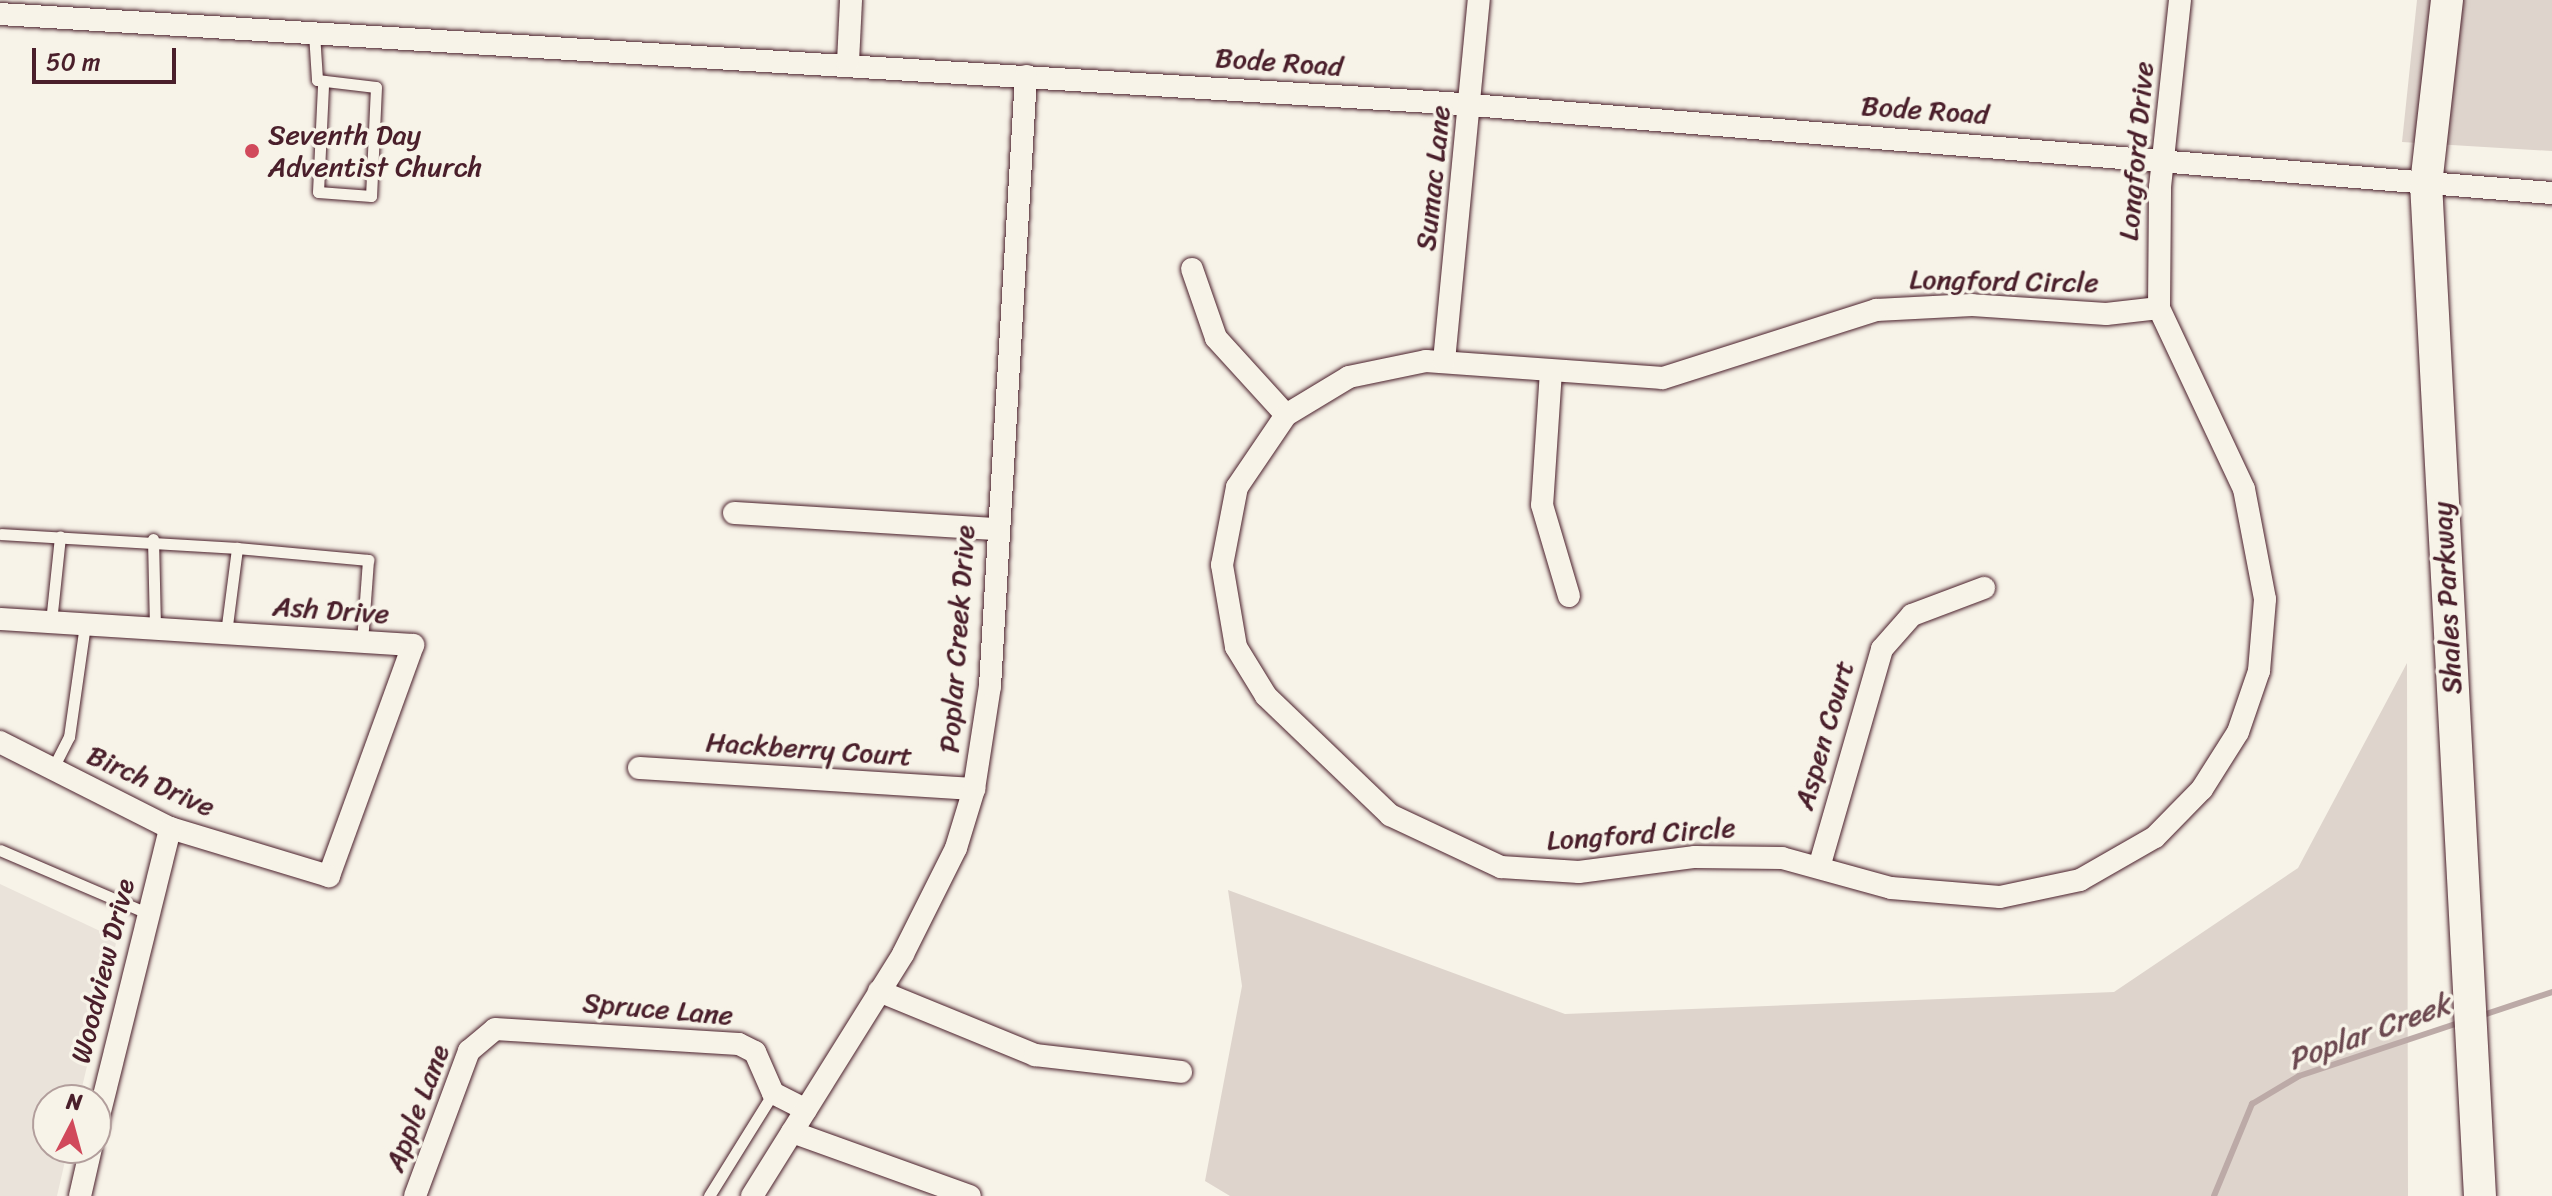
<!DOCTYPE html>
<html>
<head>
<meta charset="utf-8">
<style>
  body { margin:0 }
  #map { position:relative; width:2552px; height:1196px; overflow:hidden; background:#f7f3e8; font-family:Sriracha,sans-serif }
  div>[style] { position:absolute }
  .built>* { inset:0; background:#eae3da }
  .green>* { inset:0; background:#ded4cc }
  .stream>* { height:6px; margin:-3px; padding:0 3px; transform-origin:3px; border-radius:3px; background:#bcaaa7 }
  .roads { filter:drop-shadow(0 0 2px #4a1f2b) drop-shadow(0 0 2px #4a1f2b) }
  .lane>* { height:11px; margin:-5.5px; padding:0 5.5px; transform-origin:5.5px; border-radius:5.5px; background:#f7f3e8 }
  .street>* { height:22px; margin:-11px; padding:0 11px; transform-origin:11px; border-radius:11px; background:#f7f3e8 }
  .secondary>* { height:32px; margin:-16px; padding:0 16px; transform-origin:16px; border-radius:16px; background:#f7f3e8 }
  .dots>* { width:22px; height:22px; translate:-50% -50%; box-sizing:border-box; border:4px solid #f7f3e8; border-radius:50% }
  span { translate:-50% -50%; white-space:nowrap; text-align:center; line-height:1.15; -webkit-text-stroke:7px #f7f3e8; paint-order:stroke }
  .street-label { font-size:28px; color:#4a1f2b }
  .poi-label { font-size:28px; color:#4a1f2b }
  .left { translate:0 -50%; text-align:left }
  .water-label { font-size:30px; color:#6c4950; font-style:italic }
  .north { position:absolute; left:32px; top:1084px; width:80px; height:80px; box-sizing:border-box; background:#f7f3e8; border:2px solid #b29e9c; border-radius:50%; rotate:6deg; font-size:22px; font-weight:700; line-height:32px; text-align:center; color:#4a1f2b }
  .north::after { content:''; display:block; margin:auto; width:28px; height:36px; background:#d1495b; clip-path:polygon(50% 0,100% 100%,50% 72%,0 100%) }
  .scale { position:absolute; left:32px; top:48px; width:144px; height:36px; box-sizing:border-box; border:4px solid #4a1f2b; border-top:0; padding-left:10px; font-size:24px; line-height:28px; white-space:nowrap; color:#4a1f2b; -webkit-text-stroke:6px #f7f3e8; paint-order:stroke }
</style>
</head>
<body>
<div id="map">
  <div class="built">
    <i style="clip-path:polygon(0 884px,117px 939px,79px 1100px,48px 1100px,48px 1148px,68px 1148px,57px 1196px,0 1196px)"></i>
  </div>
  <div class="green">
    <i style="clip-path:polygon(2417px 0,2552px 0,2552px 151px,2402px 142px)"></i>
    <i style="clip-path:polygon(2407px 663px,2408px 1196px,1230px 1196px,1205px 1181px,1242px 986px,1228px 890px,1565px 1014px,2114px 992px,2298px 868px)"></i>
  </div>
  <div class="stream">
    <i style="left:2480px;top:1016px;width:76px;rotate:-18.4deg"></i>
    <i style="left:2214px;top:1196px;width:100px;rotate:-67.6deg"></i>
    <i style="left:2252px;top:1104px;width:55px;rotate:-30.8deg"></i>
    <i style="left:2299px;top:1076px;width:171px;rotate:-18.4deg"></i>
  </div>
  <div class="roads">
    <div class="lane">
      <i style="left:314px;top:33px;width:47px;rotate:86.3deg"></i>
      <i style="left:317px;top:80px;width:59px;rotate:6.8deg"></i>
      <i style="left:376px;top:87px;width:109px;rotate:92.6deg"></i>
      <i style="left:371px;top:196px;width:53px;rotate:-175.7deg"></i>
      <i style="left:318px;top:192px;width:108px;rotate:-87.3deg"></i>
      <i style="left:1px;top:534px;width:236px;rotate:3.4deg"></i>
      <i style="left:153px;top:539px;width:90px;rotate:88.7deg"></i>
      <i style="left:51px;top:622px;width:86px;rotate:-84deg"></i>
      <i style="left:226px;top:633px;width:86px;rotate:-82.6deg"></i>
      <i style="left:237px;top:548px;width:132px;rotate:5.2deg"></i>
      <i style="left:368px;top:560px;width:82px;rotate:94.2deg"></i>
      <i style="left:53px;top:768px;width:35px;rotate:-63deg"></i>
      <i style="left:69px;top:737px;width:114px;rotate:-81.9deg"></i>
      <i style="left:0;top:850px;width:162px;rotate:23.2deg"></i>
      <i style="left:709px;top:1196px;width:121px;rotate:-58.1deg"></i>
    </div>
    <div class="street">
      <i style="left:0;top:14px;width:1450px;rotate:3.52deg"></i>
      <i style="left:1447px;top:103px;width:1109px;rotate:4.66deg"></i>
      <i style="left:848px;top:62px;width:62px;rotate:-87.2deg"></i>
      <i style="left:1192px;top:269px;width:73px;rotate:70.8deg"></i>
      <i style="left:1216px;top:338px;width:104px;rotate:47.7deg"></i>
      <i style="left:2159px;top:308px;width:53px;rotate:173.5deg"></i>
      <i style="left:2106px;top:314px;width:134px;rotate:-176.2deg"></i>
      <i style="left:1972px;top:305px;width:96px;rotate:177deg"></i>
      <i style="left:1876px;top:310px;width:224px;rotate:162.3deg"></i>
      <i style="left:1663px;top:378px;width:238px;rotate:-175.9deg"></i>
      <i style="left:1426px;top:361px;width:79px;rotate:168.3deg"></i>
      <i style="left:1349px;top:377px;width:74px;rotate:148.9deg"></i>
      <i style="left:1286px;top:415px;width:87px;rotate:124.2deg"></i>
      <i style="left:1237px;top:487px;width:79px;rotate:100.9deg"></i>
      <i style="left:1222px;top:565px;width:83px;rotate:80.3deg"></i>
      <i style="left:1236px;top:647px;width:57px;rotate:58.5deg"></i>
      <i style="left:1266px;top:696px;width:172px;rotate:43.8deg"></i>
      <i style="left:1390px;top:815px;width:123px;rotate:25.1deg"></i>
      <i style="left:1501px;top:867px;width:78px;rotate:3.7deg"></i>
      <i style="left:1579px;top:872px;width:117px;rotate:-7.4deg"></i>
      <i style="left:1695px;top:857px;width:87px;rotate:0.7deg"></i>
      <i style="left:1782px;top:858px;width:113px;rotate:15.4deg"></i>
      <i style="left:1891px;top:888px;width:109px;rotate:4.7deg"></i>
      <i style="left:2000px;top:897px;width:82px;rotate:-12deg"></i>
      <i style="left:2080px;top:880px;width:86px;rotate:-29.8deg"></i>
      <i style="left:2155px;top:837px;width:67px;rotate:-45.6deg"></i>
      <i style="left:2202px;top:789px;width:67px;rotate:-57.7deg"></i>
      <i style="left:2238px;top:732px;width:65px;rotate:-71deg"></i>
      <i style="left:2259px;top:671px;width:72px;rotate:-85.2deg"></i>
      <i style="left:2265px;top:599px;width:112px;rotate:-100.8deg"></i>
      <i style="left:2244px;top:489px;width:200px;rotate:-115.2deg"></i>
      <i style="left:2159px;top:308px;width:121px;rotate:-89.5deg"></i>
      <i style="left:2160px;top:187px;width:188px;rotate:-83.9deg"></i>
      <i style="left:1444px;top:361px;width:363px;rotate:-84.5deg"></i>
      <i style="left:1551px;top:371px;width:134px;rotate:93.8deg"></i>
      <i style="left:1542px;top:505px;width:95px;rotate:73.5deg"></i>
      <i style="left:734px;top:513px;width:262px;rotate:3.5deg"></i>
      <i style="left:0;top:619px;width:414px;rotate:3.6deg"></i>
      <i style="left:413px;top:645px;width:246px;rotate:110deg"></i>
      <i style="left:329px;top:876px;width:166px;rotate:-163.2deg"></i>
      <i style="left:170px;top:828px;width:191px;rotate:-153.2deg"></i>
      <i style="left:639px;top:768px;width:336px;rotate:3.6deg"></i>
      <i style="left:1820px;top:864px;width:224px;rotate:-73.9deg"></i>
      <i style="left:1882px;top:649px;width:45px;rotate:-48.6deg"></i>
      <i style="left:1912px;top:615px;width:77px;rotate:-20.6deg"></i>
      <i style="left:879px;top:991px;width:169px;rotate:22.3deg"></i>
      <i style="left:1035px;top:1055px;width:147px;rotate:6.6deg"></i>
      <i style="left:96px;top:1128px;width:309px;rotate:-76.1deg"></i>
      <i style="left:792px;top:1132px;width:189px;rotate:19.8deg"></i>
      <i style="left:80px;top:1196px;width:49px;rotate:-77.1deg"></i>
      <i style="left:415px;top:1196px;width:155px;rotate:-69.6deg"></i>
      <i style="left:469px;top:1051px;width:34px;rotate:-40deg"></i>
      <i style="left:495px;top:1029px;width:244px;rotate:3.5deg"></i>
      <i style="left:739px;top:1044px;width:18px;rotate:27deg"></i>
      <i style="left:755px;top:1052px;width:45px;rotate:66.3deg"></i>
      <i style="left:773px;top:1093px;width:37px;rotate:27deg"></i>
      <i style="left:752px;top:1196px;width:285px;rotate:-58deg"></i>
      <i style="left:903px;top:954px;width:119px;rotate:-63.4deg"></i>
      <i style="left:956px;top:848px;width:62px;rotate:-73deg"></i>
      <i style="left:974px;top:789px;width:104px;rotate:-81.2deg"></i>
      <i style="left:990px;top:686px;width:611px;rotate:-86.62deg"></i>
    </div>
    <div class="secondary">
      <i style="left:2447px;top:0;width:184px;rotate:96.5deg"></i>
      <i style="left:2426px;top:183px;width:1014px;rotate:86.95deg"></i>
    </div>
  </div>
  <div class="dots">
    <i style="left:252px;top:151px;background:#d1495b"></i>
  </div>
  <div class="street-label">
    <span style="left:1279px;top:62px;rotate:4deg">Bode Road</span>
    <span style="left:1925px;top:110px;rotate:4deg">Bode Road</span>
    <span style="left:2136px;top:151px;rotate:-85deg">Longford Drive</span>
    <span style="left:1433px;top:178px;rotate:-84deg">Sumac Lane</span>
    <span style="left:2004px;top:281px;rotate:1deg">Longford Circle</span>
    <span style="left:2447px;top:598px;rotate:-93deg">Shales Parkway</span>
    <span style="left:331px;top:610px;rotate:4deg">Ash Drive</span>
    <span style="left:957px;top:639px;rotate:-86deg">Poplar Creek Drive</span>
    <span style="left:1824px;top:735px;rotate:-74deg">Aspen Court</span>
    <span style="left:809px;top:749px;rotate:4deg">Hackberry Court</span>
    <span style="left:151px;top:781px;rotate:24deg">Birch Drive</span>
    <span style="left:1641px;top:834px;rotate:-4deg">Longford Circle</span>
    <span style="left:103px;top:971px;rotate:-76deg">Woodview Drive</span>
    <span style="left:658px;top:1009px;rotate:5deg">Spruce Lane</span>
    <span style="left:417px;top:1108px;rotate:-69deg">Apple Lane</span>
  </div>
  <div class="poi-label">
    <span class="left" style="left:268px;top:151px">Seventh Day<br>Adventist Church</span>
  </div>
  <div class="water-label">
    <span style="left:2369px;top:1032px;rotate:-20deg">Poplar Creek</span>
  </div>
  <div class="north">N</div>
  <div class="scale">50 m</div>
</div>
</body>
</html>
